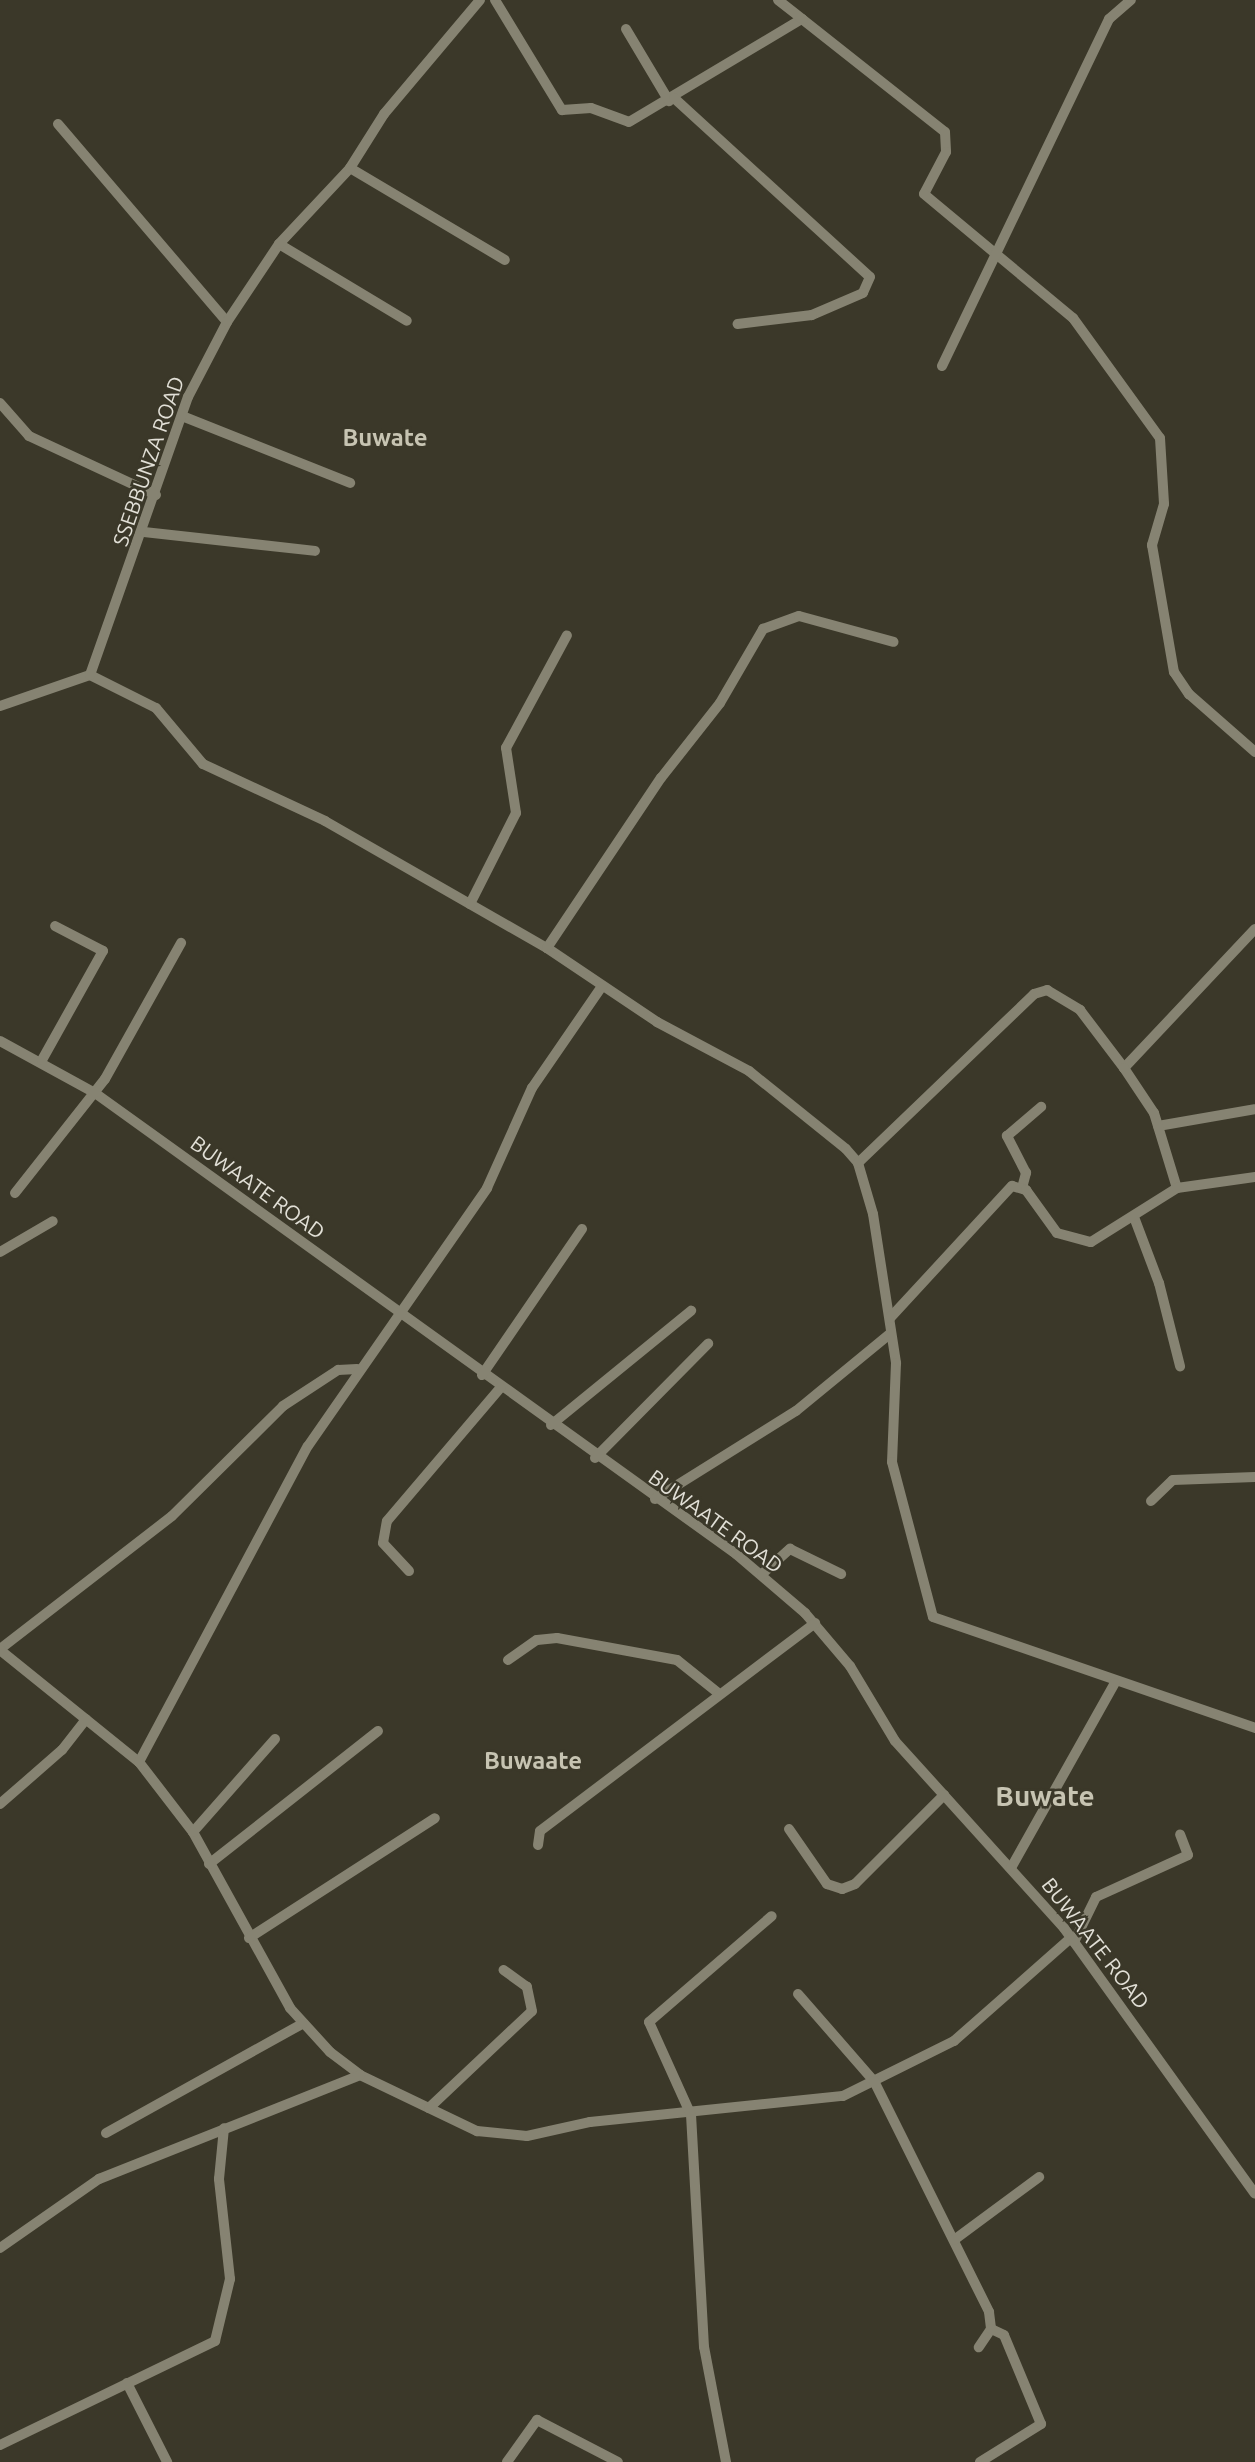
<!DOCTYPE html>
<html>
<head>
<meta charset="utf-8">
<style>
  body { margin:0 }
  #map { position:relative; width:1255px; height:2462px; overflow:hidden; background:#3b3829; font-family:Ubuntu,sans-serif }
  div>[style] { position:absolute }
  .minor>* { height:10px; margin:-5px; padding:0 5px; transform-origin:5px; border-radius:5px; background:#868372 }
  span { translate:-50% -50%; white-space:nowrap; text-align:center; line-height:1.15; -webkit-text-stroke:5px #3b3829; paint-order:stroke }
  .street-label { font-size:21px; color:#e2e0d7 }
  .quarter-label { font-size:24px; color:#c7c4b2; font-weight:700 }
  .district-label { font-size:28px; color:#c7c4b2; font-weight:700 }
</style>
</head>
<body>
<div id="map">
  <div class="minor">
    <i style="left:495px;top:0;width:129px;rotate:58.7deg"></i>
    <i style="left:562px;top:110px;width:29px;rotate:-4deg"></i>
    <i style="left:591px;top:108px;width:40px;rotate:20.2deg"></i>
    <i style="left:629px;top:122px;width:201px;rotate:-30.8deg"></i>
    <i style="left:802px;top:19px;width:182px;rotate:38.3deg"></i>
    <i style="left:945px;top:132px;width:20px;rotate:87deg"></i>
    <i style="left:946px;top:152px;width:47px;rotate:117.6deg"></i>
    <i style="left:924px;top:194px;width:194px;rotate:39.8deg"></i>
    <i style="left:1073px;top:318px;width:148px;rotate:54.1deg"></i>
    <i style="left:1160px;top:438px;width:66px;rotate:86.5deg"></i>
    <i style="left:1164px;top:504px;width:43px;rotate:106.3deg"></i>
    <i style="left:1152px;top:545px;width:129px;rotate:80.2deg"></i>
    <i style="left:1174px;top:672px;width:27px;rotate:56deg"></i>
    <i style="left:1189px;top:694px;width:88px;rotate:41.3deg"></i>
    <i style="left:778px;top:0;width:31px;rotate:38deg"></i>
    <i style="left:626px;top:29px;width:84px;rotate:59.2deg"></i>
    <i style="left:674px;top:98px;width:265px;rotate:42.4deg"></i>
    <i style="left:870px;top:277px;width:17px;rotate:114deg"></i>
    <i style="left:863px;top:293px;width:56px;rotate:156.7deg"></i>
    <i style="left:812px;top:315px;width:75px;rotate:173.1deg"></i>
    <i style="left:58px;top:124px;width:260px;rotate:49.5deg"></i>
    <i style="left:350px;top:168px;width:180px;rotate:30.7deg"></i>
    <i style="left:279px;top:244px;width:149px;rotate:31deg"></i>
    <i style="left:942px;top:366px;width:385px;rotate:-64.3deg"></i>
    <i style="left:1109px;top:19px;width:29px;rotate:-41deg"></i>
    <i style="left:0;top:403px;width:44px;rotate:48.7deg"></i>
    <i style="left:29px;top:436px;width:140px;rotate:24.9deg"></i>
    <i style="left:182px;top:416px;width:181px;rotate:21.7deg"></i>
    <i style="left:144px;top:532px;width:172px;rotate:6.3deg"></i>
    <i style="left:90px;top:675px;width:74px;rotate:26.6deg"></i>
    <i style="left:156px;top:708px;width:73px;rotate:50deg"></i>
    <i style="left:203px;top:764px;width:135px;rotate:25deg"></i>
    <i style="left:325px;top:821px;width:256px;rotate:29.8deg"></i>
    <i style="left:547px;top:948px;width:133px;rotate:33.9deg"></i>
    <i style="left:657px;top:1022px;width:104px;rotate:28deg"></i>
    <i style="left:749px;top:1071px;width:124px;rotate:38.8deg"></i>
    <i style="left:846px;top:1149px;width:18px;rotate:49deg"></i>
    <i style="left:858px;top:1163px;width:53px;rotate:73.6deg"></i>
    <i style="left:873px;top:1214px;width:151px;rotate:81.2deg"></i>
    <i style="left:896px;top:1363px;width:99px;rotate:92.3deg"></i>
    <i style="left:892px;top:1462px;width:160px;rotate:75.2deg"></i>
    <i style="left:933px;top:1617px;width:341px;rotate:19deg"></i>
    <i style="left:0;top:706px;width:95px;rotate:-19deg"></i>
    <i style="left:90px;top:675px;width:295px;rotate:-70.6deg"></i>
    <i style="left:188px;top:397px;width:85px;rotate:-62.5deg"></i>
    <i style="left:227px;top:322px;width:94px;rotate:-56.3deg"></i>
    <i style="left:279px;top:244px;width:104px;rotate:-46.9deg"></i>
    <i style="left:350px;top:168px;width:64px;rotate:-57.8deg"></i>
    <i style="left:384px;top:114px;width:149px;rotate:-49.9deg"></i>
    <i style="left:470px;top:904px;width:102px;rotate:-63.2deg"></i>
    <i style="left:516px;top:813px;width:66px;rotate:-98.7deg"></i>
    <i style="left:506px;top:748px;width:128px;rotate:-61.6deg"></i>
    <i style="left:547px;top:948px;width:205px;rotate:-56.2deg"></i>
    <i style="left:661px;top:778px;width:95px;rotate:-51.8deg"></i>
    <i style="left:720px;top:703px;width:86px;rotate:-59.8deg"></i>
    <i style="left:763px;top:629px;width:38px;rotate:-20deg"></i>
    <i style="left:799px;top:616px;width:98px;rotate:15.3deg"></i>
    <i style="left:0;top:1041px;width:108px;rotate:28.7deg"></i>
    <i style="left:95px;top:1093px;width:790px;rotate:35.72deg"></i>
    <i style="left:736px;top:1554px;width:91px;rotate:40.5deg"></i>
    <i style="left:805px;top:1613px;width:70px;rotate:49.7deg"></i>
    <i style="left:850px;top:1666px;width:87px;rotate:59deg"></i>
    <i style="left:895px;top:1741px;width:252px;rotate:47.9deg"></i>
    <i style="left:1064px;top:1928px;width:327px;rotate:54.3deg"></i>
    <i style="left:42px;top:1060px;width:125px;rotate:-60.8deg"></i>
    <i style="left:103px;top:951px;width:54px;rotate:-152.5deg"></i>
    <i style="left:1124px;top:1068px;width:191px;rotate:-46.7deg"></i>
    <i style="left:1158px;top:1126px;width:98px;rotate:-9.9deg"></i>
    <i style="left:858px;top:1163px;width:244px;rotate:-43.8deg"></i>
    <i style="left:1034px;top:994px;width:14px;rotate:-17deg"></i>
    <i style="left:1047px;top:990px;width:39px;rotate:31deg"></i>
    <i style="left:1080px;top:1010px;width:73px;rotate:52.8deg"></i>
    <i style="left:1124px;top:1068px;width:54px;rotate:56.3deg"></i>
    <i style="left:1154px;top:1113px;width:78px;rotate:73deg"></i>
    <i style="left:1022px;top:1188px;width:16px;rotate:-75deg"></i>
    <i style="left:1026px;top:1173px;width:42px;rotate:-117.2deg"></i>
    <i style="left:1007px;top:1136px;width:45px;rotate:-40.5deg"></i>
    <i style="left:15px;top:1193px;width:145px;rotate:-51.7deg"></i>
    <i style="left:105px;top:1079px;width:156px;rotate:-60.8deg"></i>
    <i style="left:1134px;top:1217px;width:71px;rotate:69.3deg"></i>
    <i style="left:1159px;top:1283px;width:86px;rotate:75.8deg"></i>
    <i style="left:0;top:1252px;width:61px;rotate:-30.3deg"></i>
    <i style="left:890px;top:1318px;width:180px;rotate:-47.3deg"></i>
    <i style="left:1012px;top:1186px;width:15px;rotate:16deg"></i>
    <i style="left:1026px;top:1190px;width:53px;rotate:54.2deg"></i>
    <i style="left:1057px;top:1233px;width:35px;rotate:15deg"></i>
    <i style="left:1091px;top:1242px;width:102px;rotate:-32.1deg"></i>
    <i style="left:1177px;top:1188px;width:79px;rotate:-8deg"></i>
    <i style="left:482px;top:1375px;width:177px;rotate:-55.6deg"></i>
    <i style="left:551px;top:1425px;width:181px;rotate:-39.2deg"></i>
    <i style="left:595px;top:1458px;width:161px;rotate:-45.3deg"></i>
    <i style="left:655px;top:1499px;width:166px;rotate:-32deg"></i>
    <i style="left:796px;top:1411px;width:123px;rotate:-39.4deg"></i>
    <i style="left:1151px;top:1501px;width:30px;rotate:-44deg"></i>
    <i style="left:1173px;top:1480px;width:82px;rotate:-2.1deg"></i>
    <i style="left:409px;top:1571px;width:38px;rotate:-133deg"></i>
    <i style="left:383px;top:1543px;width:22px;rotate:-80deg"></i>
    <i style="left:387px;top:1521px;width:175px;rotate:-49.6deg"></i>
    <i style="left:762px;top:1574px;width:38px;rotate:-42deg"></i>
    <i style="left:790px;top:1549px;width:57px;rotate:26.1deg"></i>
    <i style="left:0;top:1649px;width:217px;rotate:-37.7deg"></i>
    <i style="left:172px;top:1516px;width:156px;rotate:-44.7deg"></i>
    <i style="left:283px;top:1406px;width:66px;rotate:-33.2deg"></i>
    <i style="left:338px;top:1370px;width:19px;rotate:-3deg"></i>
    <i style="left:0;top:1650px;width:179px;rotate:38.9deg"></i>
    <i style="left:139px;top:1762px;width:88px;rotate:52.4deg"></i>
    <i style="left:193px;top:1832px;width:201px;rotate:61.1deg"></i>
    <i style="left:290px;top:2008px;width:59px;rotate:47.7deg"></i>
    <i style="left:330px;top:2052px;width:38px;rotate:37deg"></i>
    <i style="left:360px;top:2075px;width:130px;rotate:25.6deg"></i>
    <i style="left:477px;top:2131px;width:50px;rotate:5.7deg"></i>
    <i style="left:527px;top:2136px;width:65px;rotate:-12.5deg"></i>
    <i style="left:590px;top:2122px;width:254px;rotate:-5.9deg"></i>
    <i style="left:843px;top:2096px;width:124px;rotate:-26.4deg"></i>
    <i style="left:954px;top:2041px;width:156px;rotate:-41.4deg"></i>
    <i style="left:508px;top:1660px;width:35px;rotate:-35deg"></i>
    <i style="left:537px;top:1640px;width:20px;rotate:-6deg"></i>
    <i style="left:557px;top:1638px;width:122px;rotate:10.4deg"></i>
    <i style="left:677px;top:1660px;width:51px;rotate:38.7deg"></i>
    <i style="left:139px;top:1762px;width:358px;rotate:-61.9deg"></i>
    <i style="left:308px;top:1446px;width:314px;rotate:-55.2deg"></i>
    <i style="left:487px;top:1188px;width:110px;rotate:-65.8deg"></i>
    <i style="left:532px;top:1088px;width:124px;rotate:-55.5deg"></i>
    <i style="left:0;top:1804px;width:82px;rotate:-41.1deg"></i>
    <i style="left:62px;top:1750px;width:39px;rotate:-52deg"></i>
    <i style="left:789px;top:1829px;width:67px;rotate:55.4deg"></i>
    <i style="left:827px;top:1884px;width:16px;rotate:18deg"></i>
    <i style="left:842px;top:1889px;width:14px;rotate:-21deg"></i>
    <i style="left:855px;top:1884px;width:126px;rotate:-45deg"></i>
    <i style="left:193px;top:1832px;width:124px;rotate:-48.6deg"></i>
    <i style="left:538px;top:1845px;width:14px;rotate:-82deg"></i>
    <i style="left:540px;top:1831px;width:345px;rotate:-37.1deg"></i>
    <i style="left:209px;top:1864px;width:215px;rotate:-38.2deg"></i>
    <i style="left:1011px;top:1868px;width:212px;rotate:-60.7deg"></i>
    <i style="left:249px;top:1938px;width:221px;rotate:-32.8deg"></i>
    <i style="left:1074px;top:1942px;width:50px;rotate:-63.9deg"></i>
    <i style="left:1096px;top:1897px;width:101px;rotate:-24.5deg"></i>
    <i style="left:1188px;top:1855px;width:22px;rotate:-111deg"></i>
    <i style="left:798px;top:1994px;width:116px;rotate:48.9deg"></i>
    <i style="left:874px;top:2081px;width:258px;rotate:63.5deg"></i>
    <i style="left:989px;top:2312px;width:17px;rotate:83deg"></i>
    <i style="left:991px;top:2329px;width:22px;rotate:124deg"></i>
    <i style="left:429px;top:2108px;width:141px;rotate:-43.3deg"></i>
    <i style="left:532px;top:2011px;width:25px;rotate:-102deg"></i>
    <i style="left:527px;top:1987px;width:29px;rotate:-144deg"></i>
    <i style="left:106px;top:2133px;width:224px;rotate:-29.1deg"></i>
    <i style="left:954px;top:2240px;width:106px;rotate:-36.5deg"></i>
    <i style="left:0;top:2248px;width:121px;rotate:-34.9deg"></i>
    <i style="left:99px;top:2179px;width:281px;rotate:-21.7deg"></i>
    <i style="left:127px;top:2383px;width:89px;rotate:63.1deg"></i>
    <i style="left:0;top:2445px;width:239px;rotate:-25.8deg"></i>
    <i style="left:215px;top:2341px;width:64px;rotate:-76.4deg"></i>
    <i style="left:230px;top:2279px;width:101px;rotate:-96.3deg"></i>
    <i style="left:219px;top:2179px;width:51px;rotate:-84.4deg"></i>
    <i style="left:507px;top:2462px;width:52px;rotate:-54.5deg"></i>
    <i style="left:537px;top:2420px;width:91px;rotate:27.4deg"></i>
    <i style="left:726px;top:2462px;width:117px;rotate:-100.8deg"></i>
    <i style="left:704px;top:2347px;width:232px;rotate:-93.2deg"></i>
    <i style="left:691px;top:2115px;width:102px;rotate:-114.3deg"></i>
    <i style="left:649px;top:2022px;width:162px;rotate:-40.8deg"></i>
    <i style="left:980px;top:2462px;width:72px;rotate:-31.9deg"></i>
    <i style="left:1041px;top:2424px;width:96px;rotate:-112.6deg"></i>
    <i style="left:1004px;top:2335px;width:14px;rotate:-155deg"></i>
  </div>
  <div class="street-label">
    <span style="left:148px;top:461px;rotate:-71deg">SSEBBUNZA ROAD</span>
    <span style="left:258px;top:1187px;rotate:36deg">BUWAATE ROAD</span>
    <span style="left:716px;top:1521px;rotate:36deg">BUWAATE ROAD</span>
    <span style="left:1096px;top:1943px;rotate:52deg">BUWAATE ROAD</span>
  </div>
  <div class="quarter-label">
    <span style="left:385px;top:438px">Buwate</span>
    <span style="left:533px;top:1761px">Buwaate</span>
  </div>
  <div class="district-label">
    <span style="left:1045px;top:1796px">Buwate</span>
  </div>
</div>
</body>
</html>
